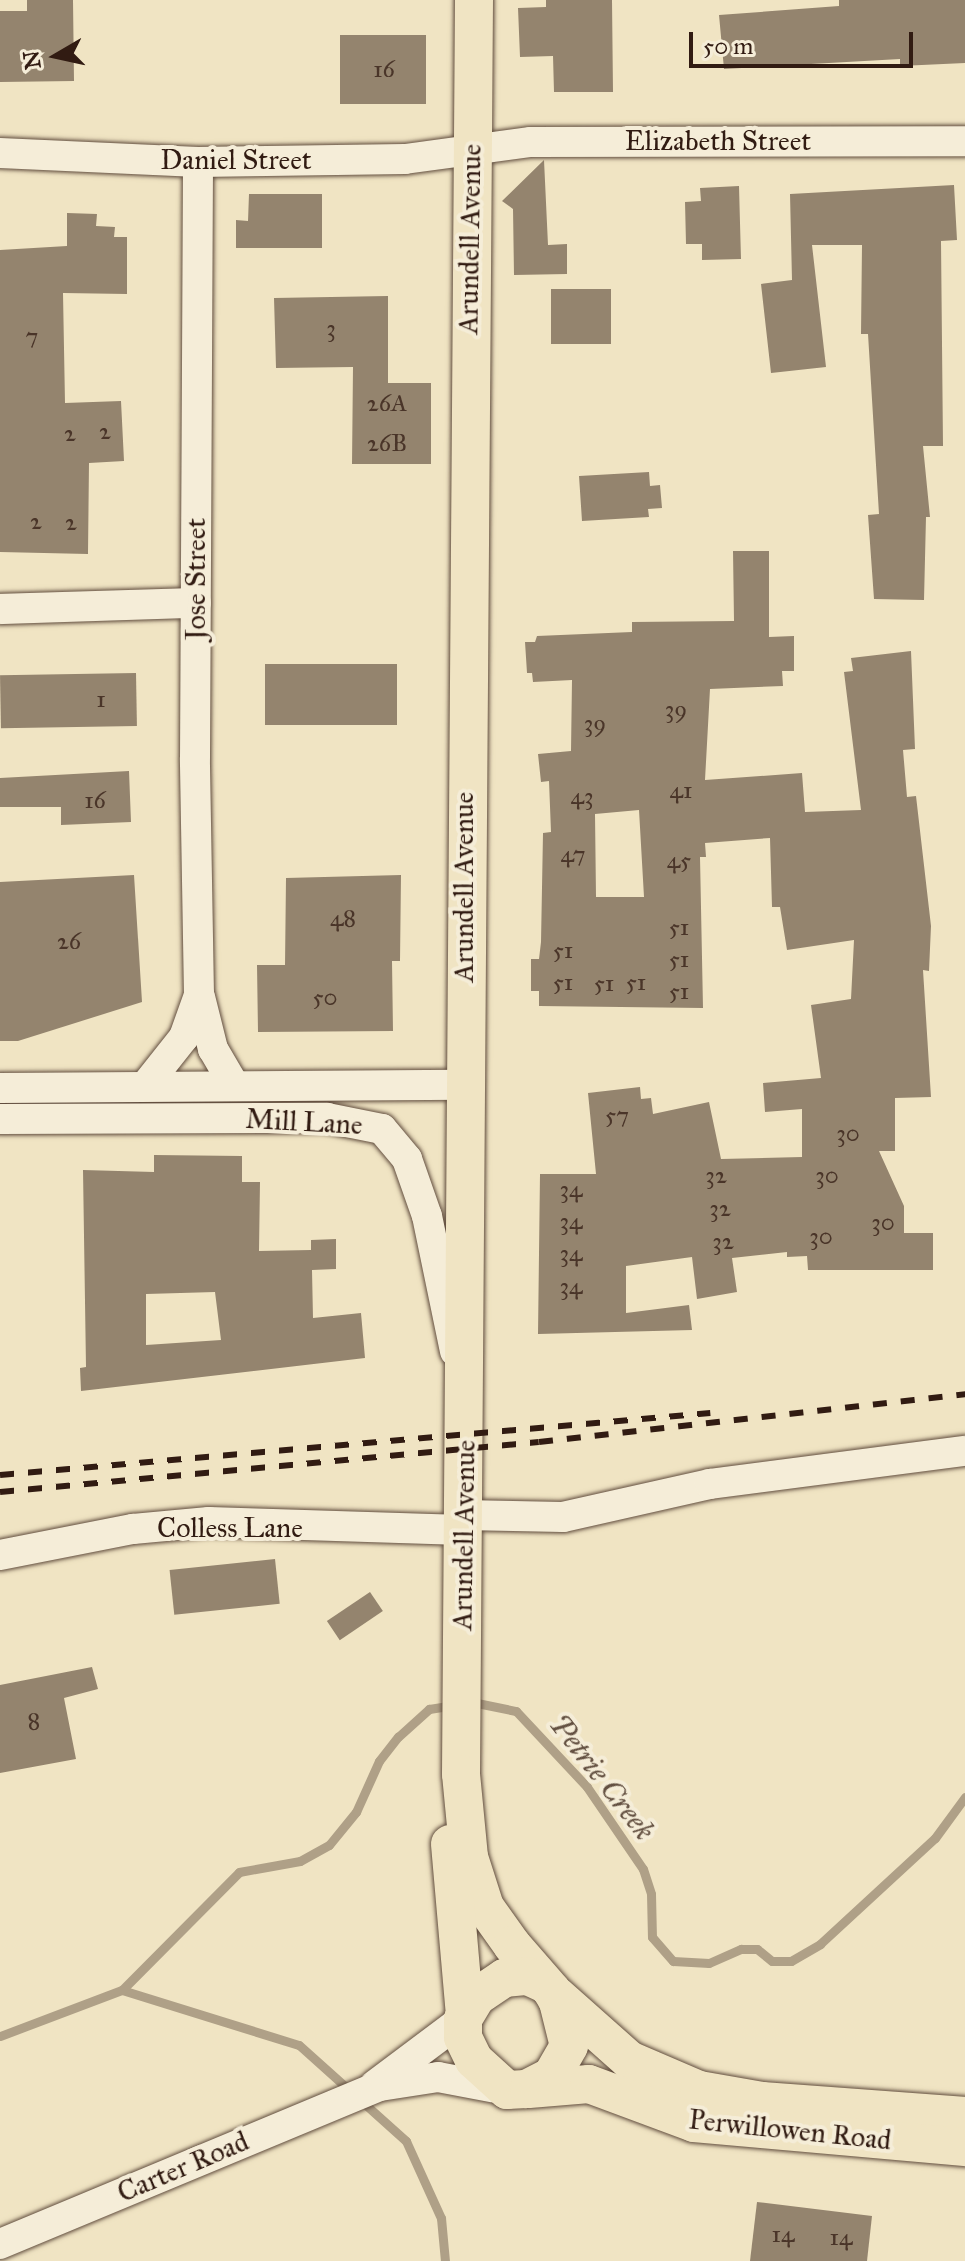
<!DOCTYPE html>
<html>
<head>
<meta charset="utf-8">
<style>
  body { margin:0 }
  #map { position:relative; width:965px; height:2261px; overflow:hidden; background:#f0e4c3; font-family:"IM FELL Great Primer",serif }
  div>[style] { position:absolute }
  .stream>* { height:9px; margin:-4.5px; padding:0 4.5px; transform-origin:4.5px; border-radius:4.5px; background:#afa087 }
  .building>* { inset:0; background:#94846e; transform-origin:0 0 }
  .roads { filter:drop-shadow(0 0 2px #614d3e) drop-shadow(0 0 2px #614d3e) }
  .minor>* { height:30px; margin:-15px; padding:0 15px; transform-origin:15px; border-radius:15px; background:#f5edd8 }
  .major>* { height:38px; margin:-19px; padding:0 19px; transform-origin:19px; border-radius:19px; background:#f0e4c3 }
  .rail>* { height:6px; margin-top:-3px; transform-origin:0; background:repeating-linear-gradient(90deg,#311b12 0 14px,transparent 0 28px) }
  span { translate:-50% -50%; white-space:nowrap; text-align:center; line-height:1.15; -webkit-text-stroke:8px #f5edd8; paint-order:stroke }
  .number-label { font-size:24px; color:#4a3529 }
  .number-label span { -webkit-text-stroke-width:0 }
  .street-label { font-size:28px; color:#311b12 }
  .water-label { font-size:30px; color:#635041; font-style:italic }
  .north { position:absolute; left:16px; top:16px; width:80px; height:80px; -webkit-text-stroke:6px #f5edd8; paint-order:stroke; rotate:261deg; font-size:22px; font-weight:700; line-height:32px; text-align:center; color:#311b12 }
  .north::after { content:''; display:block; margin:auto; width:28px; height:36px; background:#311b12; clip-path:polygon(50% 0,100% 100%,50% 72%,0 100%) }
  .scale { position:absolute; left:689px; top:32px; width:224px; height:36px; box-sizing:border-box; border:4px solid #311b12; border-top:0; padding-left:10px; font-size:24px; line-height:28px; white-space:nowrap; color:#311b12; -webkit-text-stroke:6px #f5edd8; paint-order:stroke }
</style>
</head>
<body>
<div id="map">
  <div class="stream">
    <i style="left:472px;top:1702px;width:45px;rotate:11.6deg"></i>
    <i style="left:516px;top:1711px;width:104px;rotate:46.9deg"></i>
    <i style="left:587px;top:1787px;width:99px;rotate:55.7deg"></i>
    <i style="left:643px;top:1869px;width:26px;rotate:72deg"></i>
    <i style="left:651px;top:1894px;width:43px;rotate:88.7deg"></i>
    <i style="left:652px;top:1937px;width:32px;rotate:49deg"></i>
    <i style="left:673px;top:1961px;width:36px;rotate:3deg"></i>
    <i style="left:709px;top:1963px;width:35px;rotate:-24deg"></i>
    <i style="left:741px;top:1949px;width:16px"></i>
    <i style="left:757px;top:1949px;width:19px;rotate:39deg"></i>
    <i style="left:772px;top:1961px;width:19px"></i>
    <i style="left:791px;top:1961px;width:34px;rotate:-30deg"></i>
    <i style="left:820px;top:1944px;width:156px;rotate:-42.7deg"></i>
    <i style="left:935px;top:1838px;width:51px;rotate:-53.8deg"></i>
    <i style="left:122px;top:1990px;width:185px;rotate:17.3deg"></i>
    <i style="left:299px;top:2045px;width:144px;rotate:41.9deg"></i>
    <i style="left:406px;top:2141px;width:85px;rotate:65.6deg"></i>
    <i style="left:441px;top:2218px;width:43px;rotate:84.7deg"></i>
    <i style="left:0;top:2036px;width:130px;rotate:-20.7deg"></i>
    <i style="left:122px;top:1990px;width:166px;rotate:-45.2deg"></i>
    <i style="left:239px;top:1872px;width:62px;rotate:-10.2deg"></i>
    <i style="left:300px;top:1861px;width:33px;rotate:-29deg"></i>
    <i style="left:329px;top:1845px;width:43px;rotate:-50.7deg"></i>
    <i style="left:356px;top:1812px;width:56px;rotate:-65.7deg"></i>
    <i style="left:379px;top:1761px;width:31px;rotate:-52deg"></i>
    <i style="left:398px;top:1737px;width:42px;rotate:-42.1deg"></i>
    <i style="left:429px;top:1709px;width:24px;rotate:-9deg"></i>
  </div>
  <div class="building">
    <i style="clip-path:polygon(27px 0,73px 0,74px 81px,0 82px,0 11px,27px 11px)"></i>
    <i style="clip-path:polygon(546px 0,612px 0,613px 92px,554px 92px,553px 56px,520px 57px,518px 8px,546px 7px)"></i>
    <i style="clip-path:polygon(839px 0,965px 0,965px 63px,900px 66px,900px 59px,724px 69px,719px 15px,839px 6px)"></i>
    <i style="left:426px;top:35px;width:69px;height:86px;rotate:90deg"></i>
    <i style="clip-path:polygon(544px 160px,548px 245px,567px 244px,567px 274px,514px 275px,513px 209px,502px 201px)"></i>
    <i style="clip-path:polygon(954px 185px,957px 240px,941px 241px,943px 446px,923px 446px,930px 517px,926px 517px,924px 600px,874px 599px,868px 515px,879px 514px,868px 334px,861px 334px,862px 245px,812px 245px,826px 367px,771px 373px,761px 284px,792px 280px,790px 194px)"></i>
    <i style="clip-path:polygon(739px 186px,741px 259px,702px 260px,702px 244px,686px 244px,685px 202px,701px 201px,700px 188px)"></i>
    <i style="clip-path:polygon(249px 194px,322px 194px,322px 248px,236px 248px,236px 220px,248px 221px)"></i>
    <i style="clip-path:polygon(67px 213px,97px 214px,96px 226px,115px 227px,114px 237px,127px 237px,127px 294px,63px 293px,65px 403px,121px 401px,124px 461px,89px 463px,88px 554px,0 552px,0 250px,67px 246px)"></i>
    <i style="left:551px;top:289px;width:60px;height:55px"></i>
    <i style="clip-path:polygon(388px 296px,388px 383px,431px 383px,431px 464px,352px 464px,353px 367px,276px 368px,274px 298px)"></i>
    <i style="clip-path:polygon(649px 472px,650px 486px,660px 485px,662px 508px,648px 509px,649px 517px,582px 521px,579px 476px)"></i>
    <i style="clip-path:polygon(evenodd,733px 551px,769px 551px,769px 637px,794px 636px,794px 671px,782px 671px,783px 686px,710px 689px,705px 780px,802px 773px,805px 812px,861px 810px,844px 672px,853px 671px,851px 658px,911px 651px,915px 749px,903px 750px,907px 797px,916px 796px,931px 926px,929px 971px,923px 970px,931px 1097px,895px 1098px,895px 1151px,879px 1151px,904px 1206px,904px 1233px,933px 1233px,933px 1270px,808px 1270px,807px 1256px,787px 1257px,787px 1252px,732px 1258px,737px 1292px,697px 1299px,692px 1257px,626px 1266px,626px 1313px,689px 1305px,692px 1330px,538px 1334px,540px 1174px,596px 1174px,588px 1093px,640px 1087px,641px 1099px,651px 1098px,653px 1114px,709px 1102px,721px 1159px,802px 1157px,802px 1109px,765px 1112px,763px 1083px,821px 1078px,811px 1005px,851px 999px,854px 940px,787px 950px,780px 907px,772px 907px,770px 838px,705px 843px,706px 857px,700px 857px,703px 1008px,539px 1006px,539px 991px,531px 991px,531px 959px,539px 959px,541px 942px,543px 833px,551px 832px,549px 781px,541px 782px,538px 754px,571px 751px,572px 680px,533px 682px,532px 673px,527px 673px,525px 642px,535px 642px,537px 636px,632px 632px,632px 622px,734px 621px,733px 551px,639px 810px,644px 897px,596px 897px,595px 814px,639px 810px)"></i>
    <i style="left:265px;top:664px;width:132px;height:61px"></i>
    <i style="left:136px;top:673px;width:53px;height:136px;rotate:89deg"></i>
    <i style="clip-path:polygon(129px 771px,131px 822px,61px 825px,61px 807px,0 807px,0 778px)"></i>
    <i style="clip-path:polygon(134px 875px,142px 1002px,18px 1041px,0 1041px,0 882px)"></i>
    <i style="clip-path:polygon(401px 875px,400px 961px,392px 961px,393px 1031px,258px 1032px,257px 965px,285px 965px,286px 878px)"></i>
    <i style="clip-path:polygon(evenodd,154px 1155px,242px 1156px,242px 1182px,260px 1182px,259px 1251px,311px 1250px,311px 1240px,336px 1239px,336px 1269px,312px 1270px,313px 1318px,361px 1313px,365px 1358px,81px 1391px,80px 1368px,86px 1367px,83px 1170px,154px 1172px,154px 1155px,215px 1292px,221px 1340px,146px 1345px,146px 1294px,215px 1292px)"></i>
    <i style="left:275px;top:1559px;width:45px;height:106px;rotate:84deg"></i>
    <i style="left:370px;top:1592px;width:23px;height:52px;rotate:56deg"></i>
    <i style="clip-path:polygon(92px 1667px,98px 1689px,64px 1698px,76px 1759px,0 1773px,0 1685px)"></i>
    <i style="clip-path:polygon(757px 2202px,872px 2216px,867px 2261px,750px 2261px)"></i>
  </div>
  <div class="roads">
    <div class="minor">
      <i style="left:0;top:153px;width:198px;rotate:2.6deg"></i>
      <i style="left:198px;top:162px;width:207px;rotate:-0.8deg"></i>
      <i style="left:405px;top:159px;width:127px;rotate:-7.7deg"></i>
      <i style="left:531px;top:142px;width:434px;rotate:-0.1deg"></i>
      <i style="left:0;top:609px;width:196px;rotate:-1.8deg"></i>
      <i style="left:200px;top:997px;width:54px;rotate:76deg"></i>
      <i style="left:213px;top:1049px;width:42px;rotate:59.7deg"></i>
      <i style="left:146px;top:1085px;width:61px;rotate:-51.6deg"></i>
      <i style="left:184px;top:1037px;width:45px;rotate:-70.3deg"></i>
      <i style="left:199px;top:995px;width:237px;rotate:-91deg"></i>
      <i style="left:195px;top:758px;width:596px;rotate:-89.71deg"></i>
      <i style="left:0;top:1088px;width:463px;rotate:-0.4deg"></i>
      <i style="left:0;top:1119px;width:327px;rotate:-0.2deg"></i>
      <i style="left:327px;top:1118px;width:56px;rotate:11.3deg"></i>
      <i style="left:382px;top:1129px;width:39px;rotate:50deg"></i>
      <i style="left:407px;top:1159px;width:60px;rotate:70.7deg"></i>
      <i style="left:427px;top:1216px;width:138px;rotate:78.3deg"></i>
      <i style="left:463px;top:1515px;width:100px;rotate:1.1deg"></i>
      <i style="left:563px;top:1517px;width:151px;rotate:-12.7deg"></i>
      <i style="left:710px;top:1484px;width:257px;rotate:-7.4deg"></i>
      <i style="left:0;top:1555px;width:136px;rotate:-11.1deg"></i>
      <i style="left:133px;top:1529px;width:76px;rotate:-5.3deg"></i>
      <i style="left:209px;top:1522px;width:254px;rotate:1.8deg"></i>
      <i style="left:375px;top:2085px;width:110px;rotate:-36.9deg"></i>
      <i style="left:0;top:2244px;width:412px;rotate:-22.6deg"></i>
      <i style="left:380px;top:2086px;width:59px;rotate:-8.8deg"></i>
      <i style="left:438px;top:2077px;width:70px;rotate:10.7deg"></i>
    </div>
    <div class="major">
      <i style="left:474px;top:0;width:1774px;rotate:90.42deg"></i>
      <i style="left:461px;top:1774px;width:83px;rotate:84.5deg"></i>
      <i style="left:469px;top:1857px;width:52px;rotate:72.3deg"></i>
      <i style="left:485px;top:1907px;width:47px;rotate:54.6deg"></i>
      <i style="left:512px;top:1945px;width:61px;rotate:49deg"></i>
      <i style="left:552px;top:1991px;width:13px;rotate:61deg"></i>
      <i style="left:558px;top:2002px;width:45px;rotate:76deg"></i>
      <i style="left:569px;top:2046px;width:34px;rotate:120deg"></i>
      <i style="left:552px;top:2076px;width:29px;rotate:153deg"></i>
      <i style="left:526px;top:2089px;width:19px;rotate:177deg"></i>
      <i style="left:507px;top:2090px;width:45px;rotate:-137.7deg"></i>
      <i style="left:474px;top:2060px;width:25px;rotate:-116deg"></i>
      <i style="left:463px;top:2037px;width:18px;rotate:-90deg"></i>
      <i style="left:463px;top:2019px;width:26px;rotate:-59deg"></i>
      <i style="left:476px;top:1997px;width:34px;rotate:-34deg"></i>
      <i style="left:504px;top:1978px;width:24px;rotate:-5deg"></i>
      <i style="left:528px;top:1976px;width:19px;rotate:25deg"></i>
      <i style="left:450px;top:1844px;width:171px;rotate:85deg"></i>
      <i style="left:557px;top:1996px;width:96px;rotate:41.6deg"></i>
      <i style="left:629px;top:2060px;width:76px;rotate:23.2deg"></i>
      <i style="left:699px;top:2090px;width:64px;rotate:9.9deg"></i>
      <i style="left:762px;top:2101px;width:204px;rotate:4.2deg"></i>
      <i style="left:529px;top:2089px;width:60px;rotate:-4.8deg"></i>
      <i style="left:589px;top:2084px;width:112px;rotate:20.4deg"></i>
      <i style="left:694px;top:2123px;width:272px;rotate:5.1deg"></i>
    </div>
  </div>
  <div class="rail">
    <i style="left:0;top:1475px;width:713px;rotate:-4.99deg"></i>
    <i style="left:0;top:1492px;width:541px;rotate:-5.3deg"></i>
    <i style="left:539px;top:1442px;width:429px;rotate:-6.4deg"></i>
  </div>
  <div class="number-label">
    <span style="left:384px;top:70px">16</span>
    <span style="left:331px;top:329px">3</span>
    <span style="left:32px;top:337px">7</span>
    <span style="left:387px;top:404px">26A</span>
    <span style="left:105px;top:432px">2</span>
    <span style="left:70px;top:434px">2</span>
    <span style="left:387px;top:444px">26B</span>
    <span style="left:36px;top:522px">2</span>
    <span style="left:71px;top:523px">2</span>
    <span style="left:101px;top:700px">1</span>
    <span style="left:676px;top:710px">39</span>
    <span style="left:595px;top:724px">39</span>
    <span style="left:681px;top:791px">41</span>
    <span style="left:582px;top:797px">43</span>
    <span style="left:95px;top:801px">16</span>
    <span style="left:573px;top:855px">47</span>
    <span style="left:679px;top:861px">45</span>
    <span style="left:343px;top:919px">48</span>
    <span style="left:679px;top:928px">51</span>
    <span style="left:69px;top:942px">26</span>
    <span style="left:563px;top:951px">51</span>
    <span style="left:679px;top:960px">51</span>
    <span style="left:563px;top:983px">51</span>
    <span style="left:636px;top:983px">51</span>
    <span style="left:604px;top:984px">51</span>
    <span style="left:679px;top:992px">51</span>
    <span style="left:325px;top:998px">50</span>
    <span style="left:617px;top:1116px">57</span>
    <span style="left:848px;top:1134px">30</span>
    <span style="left:716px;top:1176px">32</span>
    <span style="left:827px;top:1176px">30</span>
    <span style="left:571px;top:1190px">34</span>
    <span style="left:720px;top:1209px">32</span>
    <span style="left:571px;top:1222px">34</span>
    <span style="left:883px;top:1223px">30</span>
    <span style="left:821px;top:1237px">30</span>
    <span style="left:723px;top:1242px">32</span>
    <span style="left:571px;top:1254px">34</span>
    <span style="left:571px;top:1287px">34</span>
    <span style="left:34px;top:1722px">8</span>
    <span style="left:783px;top:2235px">14</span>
    <span style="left:841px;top:2238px">14</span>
  </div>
  <div class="street-label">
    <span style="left:718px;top:141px">Elizabeth Street</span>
    <span style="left:236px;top:160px">Daniel Street</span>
    <span style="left:470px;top:239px;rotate:-89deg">Arundell Avenue</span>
    <span style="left:196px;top:579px;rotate:-90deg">Jose Street</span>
    <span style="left:464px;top:887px;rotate:-90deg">Arundell Avenue</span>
    <span style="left:304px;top:1122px;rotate:3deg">Mill Lane</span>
    <span style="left:230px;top:1528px">Colless Lane</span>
    <span style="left:464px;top:1535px;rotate:-89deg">Arundell Avenue</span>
    <span style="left:790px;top:2130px;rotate:6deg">Perwillowen Road</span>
    <span style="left:183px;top:2167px;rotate:-23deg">Carter Road</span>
  </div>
  <div class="water-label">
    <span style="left:602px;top:1777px;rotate:52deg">Petrie Creek</span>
  </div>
  <div class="north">N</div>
  <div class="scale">50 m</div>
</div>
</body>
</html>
